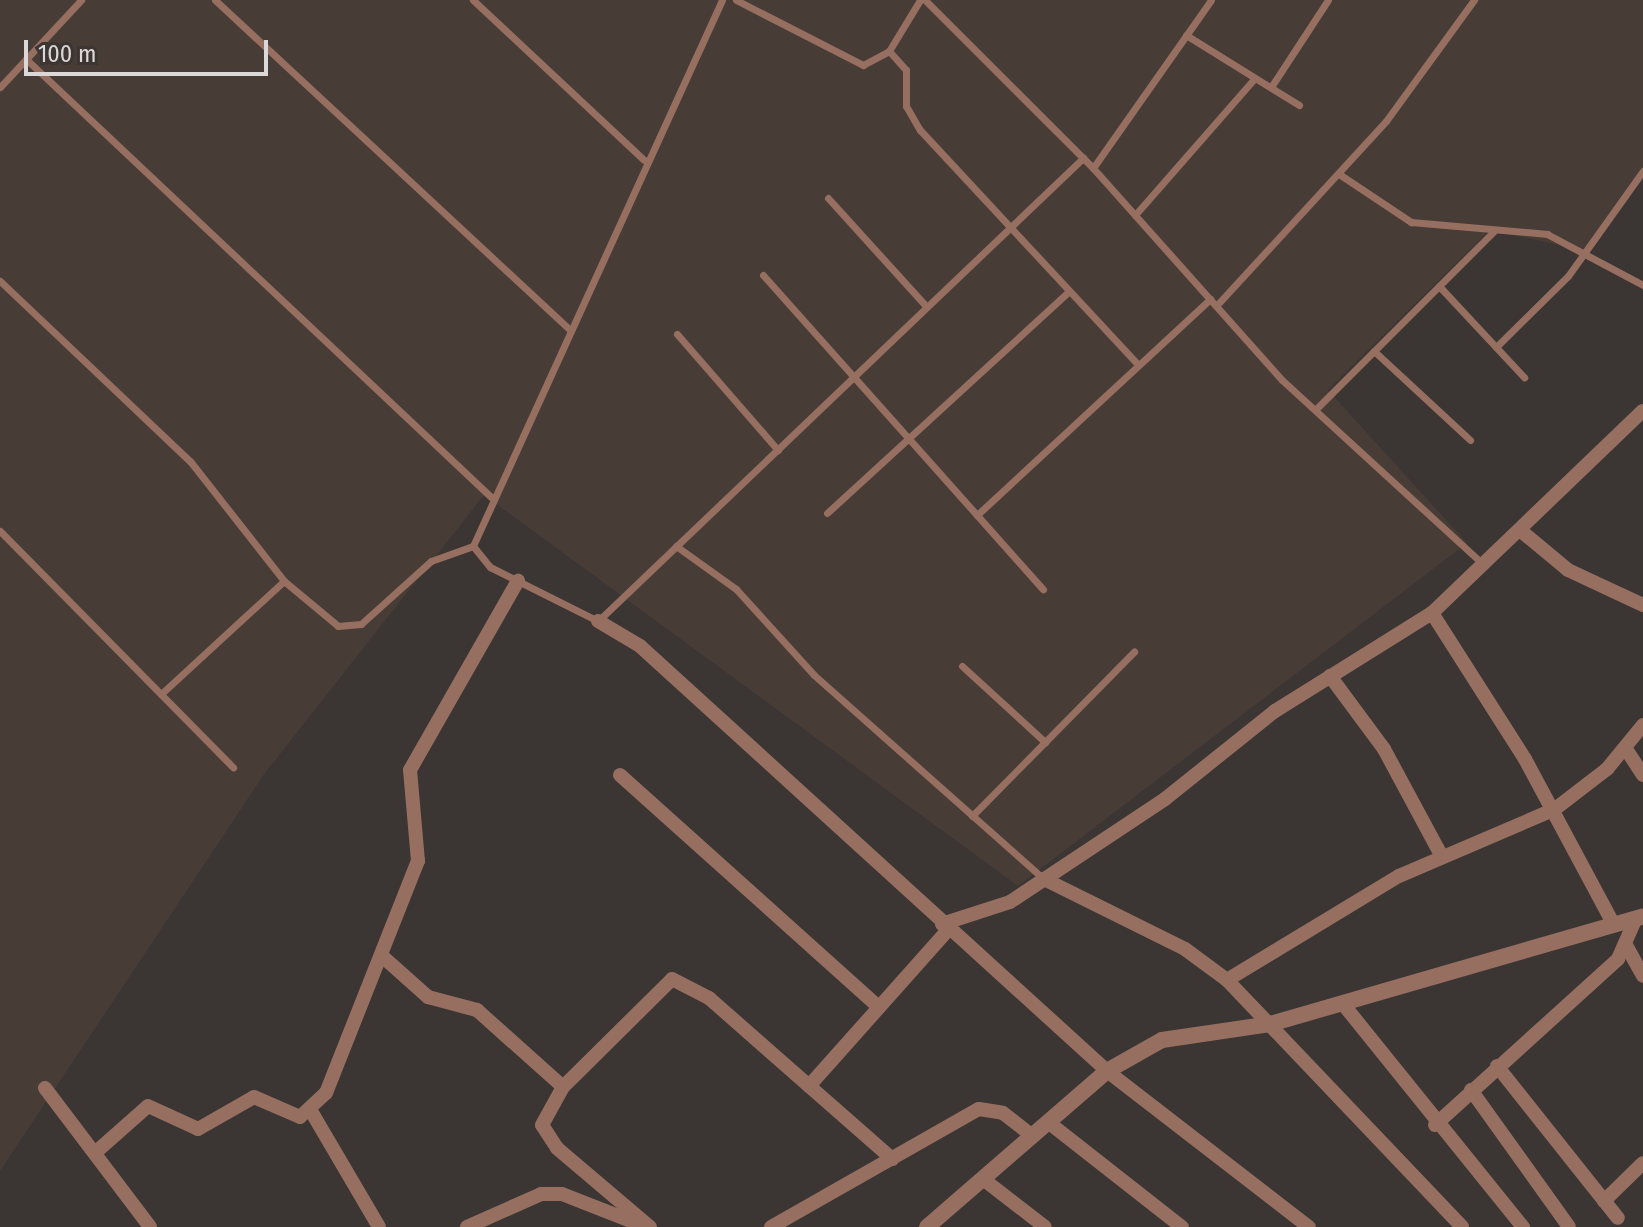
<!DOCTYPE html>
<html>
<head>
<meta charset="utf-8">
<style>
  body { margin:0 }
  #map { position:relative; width:1643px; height:1227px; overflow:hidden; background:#3b3533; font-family:"Fira Sans Condensed",sans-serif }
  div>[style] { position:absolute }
  .built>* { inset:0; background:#483c37 }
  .service>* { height:7px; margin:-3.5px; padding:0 3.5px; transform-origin:3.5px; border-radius:3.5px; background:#976f60 }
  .minor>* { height:14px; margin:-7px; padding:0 7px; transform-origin:7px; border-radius:7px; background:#976f60 }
  .tertiary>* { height:16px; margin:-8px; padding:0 8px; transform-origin:8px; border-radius:8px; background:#976f60 }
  span { translate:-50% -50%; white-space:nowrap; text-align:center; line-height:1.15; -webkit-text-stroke:8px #3b3533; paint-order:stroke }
  .scale { position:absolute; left:24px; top:40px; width:244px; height:36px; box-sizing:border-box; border:4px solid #dcd8d7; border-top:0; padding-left:10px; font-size:24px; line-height:28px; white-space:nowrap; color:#dcd8d7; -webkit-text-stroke:6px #3b3533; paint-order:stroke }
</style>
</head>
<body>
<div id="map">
  <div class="built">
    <i style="clip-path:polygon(0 0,1643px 0,1643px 168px,1588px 251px,1490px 230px,1328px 390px,1467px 543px,1018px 886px,484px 495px,265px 773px,0 1171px)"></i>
  </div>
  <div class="service">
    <i style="left:215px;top:0;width:483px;rotate:42.9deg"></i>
    <i style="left:473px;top:0;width:234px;rotate:43.1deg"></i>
    <i style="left:722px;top:0;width:600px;rotate:114.52deg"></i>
    <i style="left:473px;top:546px;width:27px;rotate:51deg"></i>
    <i style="left:490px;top:567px;width:121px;rotate:26.6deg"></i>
    <i style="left:598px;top:621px;width:671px;rotate:-43.67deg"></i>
    <i style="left:736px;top:0;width:143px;rotate:27.1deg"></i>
    <i style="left:863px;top:65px;width:30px;rotate:-28deg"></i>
    <i style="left:889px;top:51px;width:60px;rotate:-58.7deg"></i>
    <i style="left:925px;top:0;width:238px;rotate:45deg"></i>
    <i style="left:1093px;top:168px;width:284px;rotate:48.3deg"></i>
    <i style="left:1282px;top:380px;width:275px;rotate:42.5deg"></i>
    <i style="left:1186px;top:35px;width:133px;rotate:31.8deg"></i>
    <i style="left:889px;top:51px;width:25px;rotate:48deg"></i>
    <i style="left:906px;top:70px;width:36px;rotate:90deg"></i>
    <i style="left:906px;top:106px;width:28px;rotate:60deg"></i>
    <i style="left:920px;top:130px;width:321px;rotate:47.1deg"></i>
    <i style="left:26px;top:59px;width:639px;rotate:43.29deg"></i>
    <i style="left:0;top:87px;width:119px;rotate:-47deg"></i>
    <i style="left:1271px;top:87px;width:104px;rotate:-56.8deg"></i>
    <i style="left:1093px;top:168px;width:205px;rotate:-54.9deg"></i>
    <i style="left:1339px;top:174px;width:87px;rotate:33.7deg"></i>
    <i style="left:1411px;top:222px;width:137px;rotate:5deg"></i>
    <i style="left:1547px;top:234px;width:109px;rotate:28deg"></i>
    <i style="left:828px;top:198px;width:147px;rotate:47.8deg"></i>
    <i style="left:1135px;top:215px;width:182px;rotate:-48.8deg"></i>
    <i style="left:763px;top:275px;width:421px;rotate:48.3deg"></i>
    <i style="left:0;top:281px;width:262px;rotate:43.5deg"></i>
    <i style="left:190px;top:461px;width:152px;rotate:51.9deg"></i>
    <i style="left:284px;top:581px;width:70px;rotate:39.8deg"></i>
    <i style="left:338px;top:626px;width:23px;rotate:-5deg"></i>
    <i style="left:361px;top:624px;width:94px;rotate:-42deg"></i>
    <i style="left:431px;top:561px;width:45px;rotate:-19.7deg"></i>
    <i style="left:1439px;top:286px;width:125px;rotate:47deg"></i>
    <i style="left:1216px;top:306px;width:251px;rotate:-47.4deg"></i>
    <i style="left:1386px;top:121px;width:150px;rotate:-54deg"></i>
    <i style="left:677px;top:334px;width:154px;rotate:49deg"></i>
    <i style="left:1496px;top:347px;width:101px;rotate:-44.6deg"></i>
    <i style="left:1568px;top:276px;width:129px;rotate:-54.5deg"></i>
    <i style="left:1374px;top:351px;width:131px;rotate:42.8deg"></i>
    <i style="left:1316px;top:409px;width:253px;rotate:-45deg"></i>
    <i style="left:827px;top:513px;width:328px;rotate:-42.5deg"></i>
    <i style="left:977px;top:515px;width:318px;rotate:-42.8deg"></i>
    <i style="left:0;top:531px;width:332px;rotate:45.4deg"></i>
    <i style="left:676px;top:546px;width:74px;rotate:35.6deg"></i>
    <i style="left:736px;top:589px;width:116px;rotate:47.8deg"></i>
    <i style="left:814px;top:675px;width:307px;rotate:41.6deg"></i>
    <i style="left:962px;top:666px;width:113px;rotate:42.5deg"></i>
    <i style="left:161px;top:694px;width:167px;rotate:-42.6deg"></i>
    <i style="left:972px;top:816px;width:231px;rotate:-45.4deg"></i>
  </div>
  <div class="minor">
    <i style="left:1521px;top:531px;width:61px;rotate:39.7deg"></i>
    <i style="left:1568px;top:570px;width:83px;rotate:25deg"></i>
    <i style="left:1432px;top:613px;width:173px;rotate:57.5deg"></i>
    <i style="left:1525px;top:759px;width:188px;rotate:61.8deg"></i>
    <i style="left:598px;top:621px;width:49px;rotate:30.8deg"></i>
    <i style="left:640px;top:646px;width:631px;rotate:42.3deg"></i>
    <i style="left:1107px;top:1071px;width:255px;rotate:37.7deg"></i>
    <i style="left:1330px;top:676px;width:91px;rotate:53.5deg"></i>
    <i style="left:1384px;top:749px;width:120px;rotate:61.7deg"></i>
    <i style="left:1626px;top:749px;width:31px;rotate:57deg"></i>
    <i style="left:620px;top:775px;width:348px;rotate:41.9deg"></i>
    <i style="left:1044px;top:879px;width:157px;rotate:26.4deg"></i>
    <i style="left:1185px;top:949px;width:52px;rotate:36.4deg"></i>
    <i style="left:1227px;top:980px;width:341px;rotate:46.4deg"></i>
    <i style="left:942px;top:924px;width:71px;rotate:-17.9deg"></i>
    <i style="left:1010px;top:902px;width:186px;rotate:-33.6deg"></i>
    <i style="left:1165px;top:799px;width:141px;rotate:-38.7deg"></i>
    <i style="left:1275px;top:711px;width:185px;rotate:-32deg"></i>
    <i style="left:1432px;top:613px;width:292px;rotate:-43.8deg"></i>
    <i style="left:1627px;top:947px;width:33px;rotate:61deg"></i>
    <i style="left:382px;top:956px;width:62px;rotate:41.7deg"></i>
    <i style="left:428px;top:997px;width:51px;rotate:14.9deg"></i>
    <i style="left:477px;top:1010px;width:115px;rotate:41.8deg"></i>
    <i style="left:1227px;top:980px;width:201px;rotate:-31.2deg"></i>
    <i style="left:1399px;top:876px;width:170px;rotate:-23.2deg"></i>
    <i style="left:1555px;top:809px;width:66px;rotate:-37.6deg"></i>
    <i style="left:1607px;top:769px;width:57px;rotate:-50.7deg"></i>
    <i style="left:1343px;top:1004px;width:287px;rotate:51.1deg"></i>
    <i style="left:1497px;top:1066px;width:194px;rotate:51.5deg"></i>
    <i style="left:809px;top:1086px;width:209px;rotate:-48.3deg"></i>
    <i style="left:45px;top:1088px;width:174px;rotate:52.9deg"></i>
    <i style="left:1471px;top:1090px;width:168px;rotate:54.4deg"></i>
    <i style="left:311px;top:1111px;width:134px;rotate:59.6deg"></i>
    <i style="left:1048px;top:1122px;width:170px;rotate:38.1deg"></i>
    <i style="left:1435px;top:1125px;width:247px;rotate:-42.2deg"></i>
    <i style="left:1618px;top:959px;width:45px;rotate:-66.3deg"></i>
    <i style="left:96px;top:1152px;width:69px;rotate:-41.5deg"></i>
    <i style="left:148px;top:1106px;width:55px;rotate:24.7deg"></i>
    <i style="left:198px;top:1129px;width:64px;rotate:-29.7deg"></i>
    <i style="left:254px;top:1097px;width:50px;rotate:23.5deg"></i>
    <i style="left:300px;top:1117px;width:35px;rotate:-43deg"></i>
    <i style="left:326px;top:1093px;width:250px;rotate:-68.4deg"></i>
    <i style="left:418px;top:861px;width:91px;rotate:-95deg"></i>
    <i style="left:410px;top:770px;width:218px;rotate:-60.3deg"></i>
    <i style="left:983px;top:1179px;width:78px;rotate:37.7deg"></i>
    <i style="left:1604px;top:1201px;width:54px;rotate:-44.3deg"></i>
    <i style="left:467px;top:1227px;width:81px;rotate:-24deg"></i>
    <i style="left:541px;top:1194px;width:21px"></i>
    <i style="left:562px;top:1194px;width:85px;rotate:21.4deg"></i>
    <i style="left:650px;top:1227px;width:122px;rotate:-139.7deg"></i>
    <i style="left:557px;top:1148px;width:27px;rotate:-123deg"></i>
    <i style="left:542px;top:1125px;width:43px;rotate:-61.1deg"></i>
    <i style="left:563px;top:1087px;width:153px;rotate:-44.7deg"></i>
    <i style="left:672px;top:979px;width:42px;rotate:27.2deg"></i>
    <i style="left:709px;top:998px;width:244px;rotate:41.3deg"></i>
    <i style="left:771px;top:1227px;width:239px;rotate:-29.6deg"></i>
    <i style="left:979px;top:1109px;width:24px;rotate:9deg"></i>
    <i style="left:1003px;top:1113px;width:37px;rotate:38deg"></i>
  </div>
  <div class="tertiary">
    <i style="left:927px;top:1227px;width:238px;rotate:-40.9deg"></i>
    <i style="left:1107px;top:1071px;width:63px;rotate:-29.4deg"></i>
    <i style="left:1162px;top:1040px;width:109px;rotate:-8.4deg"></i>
    <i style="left:1270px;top:1024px;width:388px;rotate:-16.1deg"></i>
  </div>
  <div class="scale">100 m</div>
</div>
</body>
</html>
